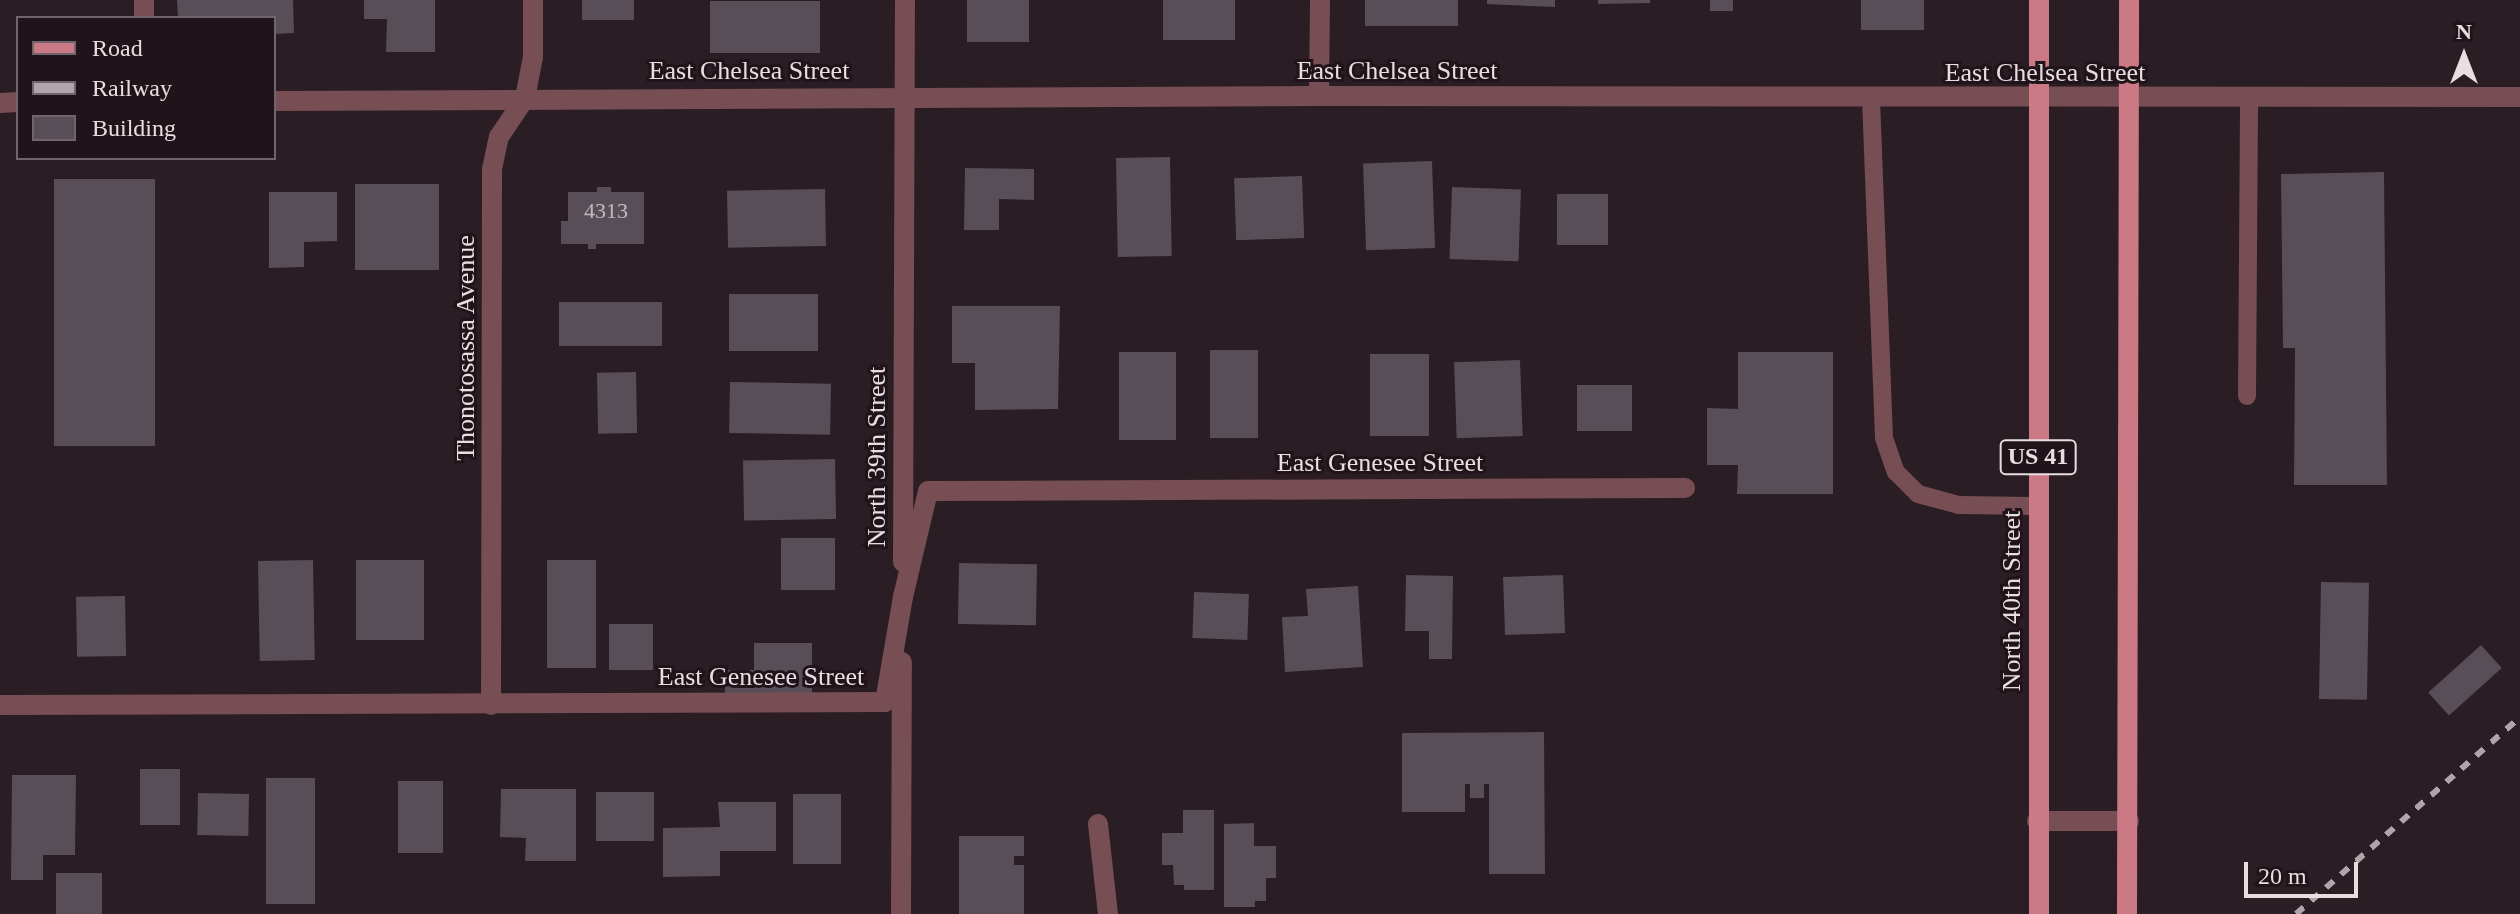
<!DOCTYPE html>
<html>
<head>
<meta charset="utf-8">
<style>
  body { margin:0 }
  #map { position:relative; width:2520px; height:914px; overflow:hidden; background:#2a1d23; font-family:"Times New Roman",serif }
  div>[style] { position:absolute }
  .building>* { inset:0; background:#584e58; transform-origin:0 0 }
  .service>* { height:18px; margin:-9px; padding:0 9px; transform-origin:9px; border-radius:9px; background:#764e54 }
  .minor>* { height:20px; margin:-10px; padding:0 10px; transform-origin:10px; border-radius:10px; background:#764e54 }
  .primary>* { height:20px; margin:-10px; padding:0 10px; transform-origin:10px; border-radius:10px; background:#cb7985 }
  .rail>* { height:6px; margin-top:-3px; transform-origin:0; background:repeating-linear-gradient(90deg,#afa5aa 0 10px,transparent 0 20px) }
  span { translate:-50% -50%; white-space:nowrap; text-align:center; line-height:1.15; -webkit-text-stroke:6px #20141a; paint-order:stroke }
  .number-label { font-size:22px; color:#c3bac0 }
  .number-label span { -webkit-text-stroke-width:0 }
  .shield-label span { padding:2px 6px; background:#20141a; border:2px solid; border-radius:6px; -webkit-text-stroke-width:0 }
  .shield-label { font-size:24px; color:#e7dee2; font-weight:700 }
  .street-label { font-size:26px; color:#e7dee2 }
  .legend { position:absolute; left:16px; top:16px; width:260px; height:144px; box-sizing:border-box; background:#20141a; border:2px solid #70656a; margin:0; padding:10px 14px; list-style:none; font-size:24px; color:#e7dee2 }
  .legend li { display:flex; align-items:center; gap:16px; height:40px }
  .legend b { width:40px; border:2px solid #70656a }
  .north { position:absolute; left:2424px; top:16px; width:80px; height:80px; -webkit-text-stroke:6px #20141a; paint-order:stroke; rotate:0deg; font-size:22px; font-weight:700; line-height:32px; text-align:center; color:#e7dee2 }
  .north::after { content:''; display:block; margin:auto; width:28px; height:36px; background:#e7dee2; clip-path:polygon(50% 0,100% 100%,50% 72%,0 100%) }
  .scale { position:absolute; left:2244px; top:862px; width:114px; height:36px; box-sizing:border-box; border:4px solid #e7dee2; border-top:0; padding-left:10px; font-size:24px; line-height:28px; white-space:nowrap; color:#e7dee2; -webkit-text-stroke:6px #20141a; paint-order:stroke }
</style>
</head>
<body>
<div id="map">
  <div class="building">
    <i style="clip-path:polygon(177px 0,293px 0,294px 33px,274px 34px,274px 18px,178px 18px)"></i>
    <i style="clip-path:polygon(364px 0,435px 0,435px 52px,386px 52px,387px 19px,364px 19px)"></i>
    <i style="left:582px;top:0;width:52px;height:20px"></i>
    <i style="left:967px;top:0;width:62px;height:42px"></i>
    <i style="left:1163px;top:0;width:72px;height:40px"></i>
    <i style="left:1365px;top:0;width:93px;height:26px"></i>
    <i style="clip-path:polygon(1487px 0,1555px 0,1555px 7px,1487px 4px)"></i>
    <i style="clip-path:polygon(1598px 0,1650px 0,1650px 3px,1598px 4px)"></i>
    <i style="left:1710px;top:0;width:23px;height:11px"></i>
    <i style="left:1861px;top:0;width:63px;height:30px"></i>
    <i style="left:710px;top:1px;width:110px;height:52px"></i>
    <i style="left:1170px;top:157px;width:99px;height:54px;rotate:89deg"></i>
    <i style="left:1432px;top:161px;width:87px;height:69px;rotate:88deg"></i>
    <i style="clip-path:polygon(965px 168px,1034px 169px,1034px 200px,999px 199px,999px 230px,964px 230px)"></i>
    <i style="clip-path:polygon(2384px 172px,2387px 485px,2294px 485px,2295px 348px,2283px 348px,2281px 174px)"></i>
    <i style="left:1302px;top:176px;width:62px;height:68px;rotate:88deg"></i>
    <i style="left:54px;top:179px;width:101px;height:267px"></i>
    <i style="left:355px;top:184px;width:84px;height:86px"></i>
    <i style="clip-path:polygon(597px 187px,611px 187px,611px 192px,644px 192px,644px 244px,596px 244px,596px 249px,588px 249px,588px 244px,561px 244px,561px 221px,568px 221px,568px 192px,597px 192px)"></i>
    <i style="left:1452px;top:187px;width:69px;height:72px;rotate:2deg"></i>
    <i style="left:825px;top:189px;width:57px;height:98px;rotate:89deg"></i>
    <i style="clip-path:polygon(269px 192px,337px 192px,337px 241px,304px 242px,304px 267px,269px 268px)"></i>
    <i style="left:1557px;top:194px;width:51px;height:51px"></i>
    <i style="left:818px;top:294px;width:57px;height:89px;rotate:90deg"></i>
    <i style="left:559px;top:302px;width:103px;height:44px"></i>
    <i style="clip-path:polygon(952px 306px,1060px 306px,1058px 409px,975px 410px,975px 363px,952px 363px)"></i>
    <i style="left:1210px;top:350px;width:48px;height:88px"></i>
    <i style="left:1119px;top:352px;width:57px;height:88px"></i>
    <i style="clip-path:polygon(1738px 352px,1833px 352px,1833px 494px,1737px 494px,1738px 465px,1707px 465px,1707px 408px,1738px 409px)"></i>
    <i style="left:1370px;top:354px;width:59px;height:82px"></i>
    <i style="left:1520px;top:360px;width:76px;height:66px;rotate:88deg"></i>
    <i style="left:636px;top:372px;width:61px;height:39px;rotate:89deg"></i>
    <i style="left:730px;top:382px;width:101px;height:51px;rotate:1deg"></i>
    <i style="left:1577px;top:385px;width:55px;height:46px"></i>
    <i style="left:835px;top:459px;width:60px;height:92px;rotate:89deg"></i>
    <i style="left:835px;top:538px;width:52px;height:54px;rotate:90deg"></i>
    <i style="left:313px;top:560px;width:100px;height:55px;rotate:89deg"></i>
    <i style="left:356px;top:560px;width:68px;height:80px"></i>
    <i style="left:547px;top:560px;width:49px;height:108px"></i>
    <i style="left:959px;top:563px;width:78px;height:61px;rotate:1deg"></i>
    <i style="clip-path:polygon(1406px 575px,1453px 576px,1452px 659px,1429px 659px,1429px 631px,1405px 631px)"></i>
    <i style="left:1563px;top:575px;width:58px;height:60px;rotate:88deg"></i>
    <i style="left:2321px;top:582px;width:48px;height:117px;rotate:1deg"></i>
    <i style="clip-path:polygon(1358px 586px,1363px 667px,1285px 672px,1282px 617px,1308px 616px,1306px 589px)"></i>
    <i style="left:1194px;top:592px;width:55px;height:46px;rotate:2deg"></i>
    <i style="left:125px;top:596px;width:60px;height:49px;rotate:89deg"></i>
    <i style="left:609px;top:624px;width:44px;height:46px"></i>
    <i style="clip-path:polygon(754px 643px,812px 643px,812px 697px,725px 697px,725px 670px,754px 670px)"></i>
    <i style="left:2481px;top:645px;width:31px;height:71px;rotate:48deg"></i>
    <i style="clip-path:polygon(1544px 732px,1545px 874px,1489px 874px,1489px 784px,1484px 784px,1484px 798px,1470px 798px,1470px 784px,1465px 784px,1465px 812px,1402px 812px,1402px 733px)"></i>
    <i style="left:140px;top:769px;width:40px;height:56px"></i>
    <i style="clip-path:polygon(12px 775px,76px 775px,75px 855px,43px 855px,43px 880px,11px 880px)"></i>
    <i style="left:266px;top:778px;width:49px;height:126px"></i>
    <i style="left:398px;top:781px;width:45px;height:72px"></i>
    <i style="clip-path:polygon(501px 789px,576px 789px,576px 861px,525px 861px,526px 838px,500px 837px)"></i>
    <i style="left:654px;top:792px;width:49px;height:58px;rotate:90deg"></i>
    <i style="left:198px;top:793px;width:51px;height:42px;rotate:1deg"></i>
    <i style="left:793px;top:794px;width:48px;height:70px"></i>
    <i style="clip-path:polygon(718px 802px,776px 802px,776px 851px,720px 851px,720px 876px,663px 877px,663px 828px,720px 827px)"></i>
    <i style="clip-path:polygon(1183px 810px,1214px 810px,1214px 890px,1184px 890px,1184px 885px,1174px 885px,1173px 865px,1162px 865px,1162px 833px,1183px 833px)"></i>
    <i style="clip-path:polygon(1254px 823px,1254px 846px,1276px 846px,1276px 878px,1266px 878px,1266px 901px,1255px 901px,1255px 907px,1224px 907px,1224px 824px)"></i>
    <i style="clip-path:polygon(959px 836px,1024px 836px,1024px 856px,1014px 856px,1014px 865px,1024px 865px,1024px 914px,959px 914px)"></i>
    <i style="left:56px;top:873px;width:46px;height:41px"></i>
  </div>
  <div class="service">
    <i style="left:1871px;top:99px;width:339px;rotate:87.8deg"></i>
    <i style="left:1884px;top:438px;width:36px;rotate:71deg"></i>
    <i style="left:1896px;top:472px;width:31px;rotate:45deg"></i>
    <i style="left:1918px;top:494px;width:42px;rotate:15deg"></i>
    <i style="left:1959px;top:505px;width:79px;rotate:0.7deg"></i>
    <i style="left:2247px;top:396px;width:298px;rotate:-89.6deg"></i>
  </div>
  <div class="minor">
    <i style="left:144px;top:18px;width:18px;rotate:-90deg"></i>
    <i style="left:1319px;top:96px;width:96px;rotate:-89.4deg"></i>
    <i style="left:274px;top:101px;width:1045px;rotate:-0.27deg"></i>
    <i style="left:1319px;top:96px;width:1201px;rotate:0.05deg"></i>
    <i style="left:0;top:103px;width:18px;rotate:-3deg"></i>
    <i style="left:903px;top:562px;width:562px;rotate:-89.8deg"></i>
    <i style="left:0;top:705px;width:885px;rotate:-0.19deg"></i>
    <i style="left:885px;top:702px;width:107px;rotate:-80.3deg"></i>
    <i style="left:903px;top:597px;width:109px;rotate:-76.7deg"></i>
    <i style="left:928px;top:491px;width:757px;rotate:-0.23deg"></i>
    <i style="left:491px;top:705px;width:536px;rotate:-89.89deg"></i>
    <i style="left:492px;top:169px;width:33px;rotate:-78deg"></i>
    <i style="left:499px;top:137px;width:47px;rotate:-56.3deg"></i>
    <i style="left:525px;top:98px;width:42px;rotate:-79deg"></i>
    <i style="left:533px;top:57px;width:57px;rotate:-90deg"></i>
    <i style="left:2037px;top:821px;width:92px"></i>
    <i style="left:1098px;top:824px;width:91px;rotate:83.7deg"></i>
    <i style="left:901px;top:914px;width:252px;rotate:-89.8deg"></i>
  </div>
  <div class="primary">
    <i style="left:2039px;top:0;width:914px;rotate:90deg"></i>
    <i style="left:2127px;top:914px;width:914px;rotate:-89.87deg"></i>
  </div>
  <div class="rail">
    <i style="left:2296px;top:914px;width:298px;rotate:-41.3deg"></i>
  </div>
  <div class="number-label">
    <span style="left:606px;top:211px">4313</span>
  </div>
  <div class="shield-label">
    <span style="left:2038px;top:457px">US 41</span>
  </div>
  <div class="street-label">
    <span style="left:749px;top:71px">East Chelsea Street</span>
    <span style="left:1397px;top:71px">East Chelsea Street</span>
    <span style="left:2045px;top:73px">East Chelsea Street</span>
    <span style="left:466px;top:348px;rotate:-90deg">Thonotosassa Avenue</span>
    <span style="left:877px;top:457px;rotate:-90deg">North 39th Street</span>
    <span style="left:1380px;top:463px">East Genesee Street</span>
    <span style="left:2012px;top:601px;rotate:-90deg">North 40th Street</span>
    <span style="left:761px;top:677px">East Genesee Street</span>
  </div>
  <ul class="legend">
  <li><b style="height:10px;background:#cb7985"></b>Road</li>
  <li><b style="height:10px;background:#afa5aa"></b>Railway</li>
  <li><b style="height:22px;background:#584e58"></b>Building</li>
  </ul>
  <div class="north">N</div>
  <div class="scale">20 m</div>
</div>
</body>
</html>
